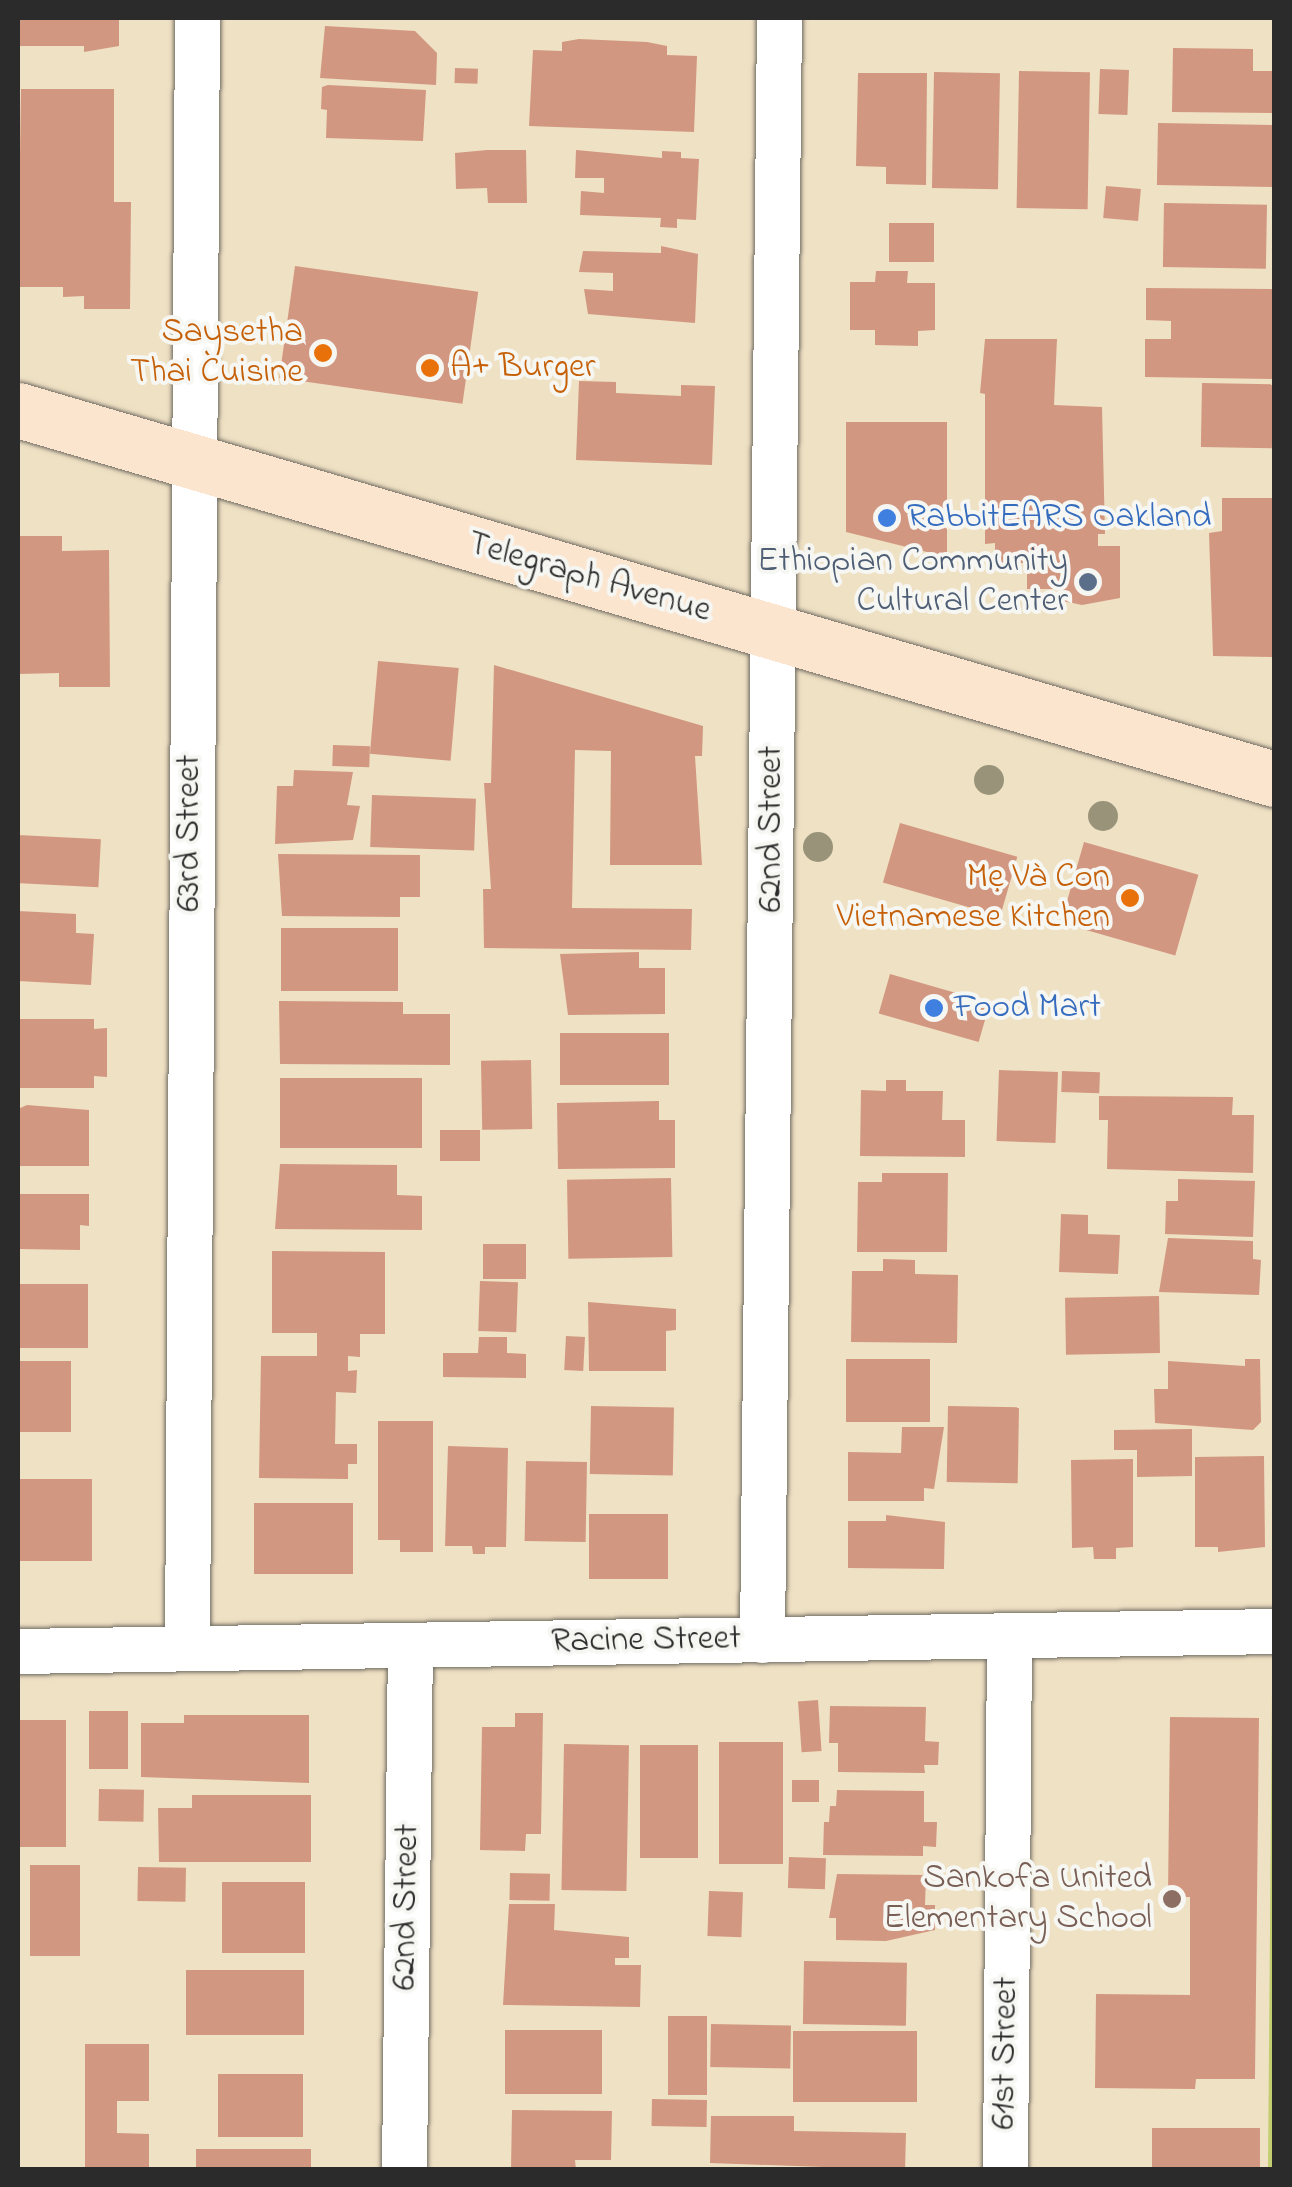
<!DOCTYPE html>
<html>
<head>
<meta charset="utf-8">
<style>
  body { margin:0 }
  #map { position:relative; width:1292px; height:2187px; overflow:hidden; background:#efe1c4; font-family:"Indie Flower",sans-serif }
  div>[style] { position:absolute }
  .green>* { inset:0; background:#c2ce70 }
  .building>* { inset:0; background:#d29780; transform-origin:0 0 }
  .roads { filter:drop-shadow(0 0 2px #706b61) drop-shadow(0 0 2px #706b61) }
  .minor>* { height:45px; margin:-22.5px; padding:0 22.5px; transform-origin:22.5px; border-radius:22.5px; background:#fff }
  .secondary>* { height:55px; margin:-27.5px; padding:0 27.5px; transform-origin:27.5px; border-radius:27.5px; background:#fce5cf }
  .trees>* { width:30px; height:30px; margin:-15px; border-radius:50%; background:#989379 }
  .dots>* { width:28px; height:28px; translate:-50% -50%; box-sizing:border-box; border:5px solid #f6f6f2; border-radius:50% }
  span { translate:-50% -50%; white-space:nowrap; text-align:center; line-height:1.15; -webkit-text-stroke:8px #f6f6f2; paint-order:stroke }
  .food-label { font-size:35px; color:#c56008 }
  .right { translate:-100% -50%; text-align:right }
  .left { translate:0 -50%; text-align:left }
  .shop-label { font-size:35px; color:#366cbe }
  .service-label { font-size:35px; color:#4e5e75 }
  .street-label { font-size:35px; color:#2b2b2b }
  .education-label { font-size:35px; color:#785e54 }
  .frame { position:absolute; inset:0; border:20px solid #2b2b2b; pointer-events:none }
</style>
</head>
<body>
<div id="map">
  <div class="green">
    <i style="clip-path:polygon(1272px 1690px,1274px 2169px,1268px 2170px,1268px 2169px)"></i>
  </div>
  <div class="building">
    <i style="clip-path:polygon(26px 18px,119px 18px,119px 46px,84px 52px,84px 46px,18px 46px,18px 20px)"></i>
    <i style="clip-path:polygon(325px 26px,415px 31px,437px 53px,436px 85px,320px 78px)"></i>
    <i style="clip-path:polygon(579px 39px,647px 42px,667px 46px,667px 55px,697px 56px,694px 132px,529px 126px,533px 50px,562px 51px,562px 42px)"></i>
    <i style="clip-path:polygon(1173px 48px,1253px 49px,1253px 71px,1274px 71px,1274px 113px,1172px 112px)"></i>
    <i style="left:455px;top:68px;width:23px;height:15px;rotate:2deg"></i>
    <i style="left:1100px;top:69px;width:29px;height:45px;rotate:2deg"></i>
    <i style="left:1019px;top:71px;width:71px;height:137px;rotate:1deg"></i>
    <i style="left:934px;top:72px;width:66px;height:116px;rotate:1deg"></i>
    <i style="clip-path:polygon(858px 73px,927px 73px,926px 185px,886px 184px,886px 167px,856px 166px)"></i>
    <i style="clip-path:polygon(328px 85px,426px 90px,423px 141px,326px 138px,327px 110px,321px 109px,322px 87px)"></i>
    <i style="clip-path:polygon(21px 89px,114px 89px,114px 202px,131px 202px,130px 309px,84px 309px,84px 296px,63px 297px,63px 287px,18px 287px)"></i>
    <i style="left:1158px;top:123px;width:116px;height:62px;rotate:1deg"></i>
    <i style="clip-path:polygon(487px 150px,526px 150px,527px 203px,488px 203px,487px 188px,456px 189px,455px 153px)"></i>
    <i style="clip-path:polygon(576px 150px,662px 158px,662px 151px,681px 152px,681px 158px,699px 159px,696px 220px,677px 219px,677px 228px,660px 227px,661px 218px,580px 215px,581px 191px,604px 193px,604px 178px,575px 178px)"></i>
    <i style="left:1106px;top:186px;width:35px;height:32px;rotate:5deg"></i>
    <i style="left:1164px;top:203px;width:103px;height:64px;rotate:1deg"></i>
    <i style="left:889px;top:223px;width:45px;height:39px"></i>
    <i style="clip-path:polygon(661px 246px,698px 254px,695px 323px,588px 314px,584px 289px,613px 291px,613px 273px,579px 272px,583px 251px,661px 253px)"></i>
    <i style="left:295px;top:266px;width:185px;height:113px;rotate:8deg"></i>
    <i style="clip-path:polygon(876px 271px,908px 271px,907px 283px,935px 283px,935px 330px,918px 331px,918px 346px,875px 345px,875px 330px,850px 330px,850px 282px,875px 282px)"></i>
    <i style="clip-path:polygon(1146px 288px,1274px 289px,1274px 379px,1145px 377px,1145px 339px,1171px 339px,1171px 321px,1146px 320px)"></i>
    <i style="clip-path:polygon(985px 339px,1057px 339px,1054px 405px,1102px 407px,1105px 534px,1098px 534px,1098px 546px,1120px 546px,1120px 598px,1082px 605px,1063px 601px,1063px 589px,1027px 589px,1027px 563px,995px 563px,995px 543px,985px 544px,985px 394px,980px 393px)"></i>
    <i style="clip-path:polygon(579px 381px,616px 382px,616px 393px,681px 396px,681px 385px,715px 386px,712px 465px,576px 460px)"></i>
    <i style="left:1202px;top:383px;width:71px;height:64px;rotate:1deg"></i>
    <i style="clip-path:polygon(846px 422px,947px 422px,947px 557px,846px 532px)"></i>
    <i style="clip-path:polygon(1222px 498px,1274px 498px,1274px 657px,1213px 656px,1209px 533px,1222px 531px)"></i>
    <i style="clip-path:polygon(18px 536px,62px 536px,62px 551px,109px 550px,110px 687px,59px 687px,59px 673px,18px 674px)"></i>
    <i style="left:378px;top:661px;width:81px;height:93px;rotate:5deg"></i>
    <i style="clip-path:polygon(494px 665px,703px 726px,702px 756px,695px 756px,702px 865px,610px 865px,611px 751px,575px 750px,572px 908px,692px 909px,691px 950px,484px 948px,483px 889px,491px 889px,484px 783px,491px 783px)"></i>
    <i style="left:333px;top:745px;width:37px;height:21px;rotate:2deg"></i>
    <i style="clip-path:polygon(294px 770px,353px 772px,347px 805px,360px 806px,353px 840px,275px 844px,277px 786px,293px 786px)"></i>
    <i style="left:372px;top:795px;width:104px;height:52px;rotate:2deg"></i>
    <i style="left:900px;top:823px;width:122px;height:62px;rotate:16deg"></i>
    <i style="left:18px;top:835px;width:83px;height:48px;rotate:3deg"></i>
    <i style="left:1084px;top:842px;width:119px;height:84px;rotate:16deg"></i>
    <i style="clip-path:polygon(278px 854px,420px 855px,420px 897px,400px 897px,400px 917px,282px 916px)"></i>
    <i style="clip-path:polygon(18px 911px,76px 914px,76px 933px,94px 934px,91px 985px,18px 981px)"></i>
    <i style="left:281px;top:928px;width:117px;height:63px"></i>
    <i style="clip-path:polygon(639px 952px,639px 968px,665px 968px,665px 1014px,568px 1015px,560px 954px)"></i>
    <i style="left:890px;top:974px;width:104px;height:41px;rotate:16deg"></i>
    <i style="clip-path:polygon(279px 1001px,403px 1002px,403px 1014px,450px 1014px,450px 1065px,280px 1064px)"></i>
    <i style="clip-path:polygon(18px 1019px,94px 1019px,94px 1029px,107px 1028px,107px 1077px,94px 1076px,94px 1088px,18px 1088px)"></i>
    <i style="left:669px;top:1033px;width:52px;height:109px;rotate:90deg"></i>
    <i style="left:531px;top:1060px;width:69px;height:50px;rotate:89deg"></i>
    <i style="left:999px;top:1070px;width:59px;height:71px;rotate:2deg"></i>
    <i style="left:1062px;top:1071px;width:38px;height:21px;rotate:2deg"></i>
    <i style="left:280px;top:1078px;width:142px;height:70px"></i>
    <i style="clip-path:polygon(886px 1080px,906px 1080px,906px 1091px,943px 1091px,942px 1120px,965px 1120px,965px 1157px,860px 1156px,861px 1090px,886px 1091px)"></i>
    <i style="clip-path:polygon(1099px 1096px,1233px 1097px,1232px 1115px,1254px 1115px,1253px 1173px,1107px 1169px,1108px 1120px,1099px 1120px)"></i>
    <i style="clip-path:polygon(659px 1101px,659px 1120px,675px 1120px,675px 1168px,558px 1169px,557px 1103px)"></i>
    <i style="clip-path:polygon(27px 1105px,89px 1110px,89px 1166px,18px 1166px,18px 1109px)"></i>
    <i style="left:440px;top:1130px;width:40px;height:31px"></i>
    <i style="clip-path:polygon(280px 1164px,397px 1165px,397px 1195px,422px 1196px,422px 1230px,275px 1229px)"></i>
    <i style="clip-path:polygon(882px 1173px,948px 1173px,947px 1252px,857px 1252px,858px 1182px,882px 1182px)"></i>
    <i style="left:671px;top:1178px;width:79px;height:104px;rotate:89deg"></i>
    <i style="clip-path:polygon(1178px 1179px,1255px 1181px,1253px 1237px,1165px 1234px,1166px 1201px,1178px 1201px)"></i>
    <i style="clip-path:polygon(18px 1194px,89px 1194px,89px 1226px,80px 1225px,80px 1250px,18px 1249px)"></i>
    <i style="clip-path:polygon(1061px 1214px,1088px 1215px,1088px 1234px,1120px 1235px,1118px 1274px,1059px 1272px)"></i>
    <i style="clip-path:polygon(1168px 1238px,1253px 1241px,1253px 1259px,1261px 1260px,1259px 1295px,1159px 1292px)"></i>
    <i style="left:483px;top:1244px;width:43px;height:35px"></i>
    <i style="clip-path:polygon(272px 1251px,385px 1252px,385px 1334px,360px 1334px,360px 1357px,348px 1356px,348px 1371px,357px 1370px,356px 1393px,336px 1392px,335px 1444px,357px 1444px,357px 1464px,348px 1464px,348px 1479px,259px 1478px,261px 1356px,317px 1356px,317px 1333px,272px 1333px)"></i>
    <i style="clip-path:polygon(883px 1259px,915px 1260px,915px 1274px,958px 1275px,957px 1343px,851px 1342px,852px 1271px,883px 1271px)"></i>
    <i style="left:480px;top:1281px;width:38px;height:50px;rotate:2deg"></i>
    <i style="left:18px;top:1284px;width:70px;height:64px"></i>
    <i style="left:1159px;top:1296px;width:57px;height:94px;rotate:89deg"></i>
    <i style="clip-path:polygon(588px 1302px,676px 1309px,676px 1330px,666px 1331px,666px 1371px,589px 1371px)"></i>
    <i style="left:566px;top:1336px;width:19px;height:34px;rotate:3deg"></i>
    <i style="clip-path:polygon(479px 1337px,507px 1337px,507px 1353px,526px 1354px,526px 1378px,443px 1377px,443px 1353px,478px 1353px)"></i>
    <i style="left:846px;top:1359px;width:84px;height:63px"></i>
    <i style="clip-path:polygon(1245px 1359px,1260px 1359px,1261px 1422px,1253px 1430px,1155px 1423px,1154px 1389px,1168px 1389px,1168px 1361px,1245px 1366px)"></i>
    <i style="left:18px;top:1361px;width:53px;height:71px"></i>
    <i style="left:591px;top:1406px;width:83px;height:68px;rotate:1deg"></i>
    <i style="left:948px;top:1406px;width:71px;height:76px;rotate:1deg"></i>
    <i style="clip-path:polygon(378px 1421px,433px 1421px,433px 1552px,400px 1552px,400px 1540px,378px 1540px)"></i>
    <i style="clip-path:polygon(902px 1427px,944px 1427px,934px 1489px,924px 1488px,924px 1501px,848px 1501px,848px 1452px,901px 1453px)"></i>
    <i style="clip-path:polygon(1192px 1429px,1192px 1476px,1137px 1477px,1137px 1450px,1114px 1450px,1114px 1430px)"></i>
    <i style="clip-path:polygon(448px 1446px,508px 1448px,506px 1547px,485px 1547px,485px 1554px,473px 1554px,472px 1546px,445px 1546px)"></i>
    <i style="clip-path:polygon(1264px 1456px,1265px 1547px,1218px 1552px,1218px 1547px,1195px 1547px,1195px 1457px)"></i>
    <i style="clip-path:polygon(1133px 1459px,1133px 1547px,1116px 1548px,1116px 1559px,1094px 1559px,1093px 1547px,1072px 1548px,1071px 1460px)"></i>
    <i style="left:526px;top:1461px;width:61px;height:80px;rotate:1deg"></i>
    <i style="left:18px;top:1479px;width:74px;height:82px"></i>
    <i style="left:254px;top:1503px;width:99px;height:71px"></i>
    <i style="left:589px;top:1514px;width:79px;height:65px"></i>
    <i style="clip-path:polygon(886px 1515px,945px 1522px,944px 1569px,848px 1568px,848px 1521px,886px 1521px)"></i>
    <i style="left:818px;top:1700px;width:51px;height:20px;rotate:86deg"></i>
    <i style="clip-path:polygon(830px 1706px,926px 1707px,925px 1741px,939px 1742px,938px 1765px,924px 1765px,925px 1773px,838px 1772px,838px 1743px,829px 1743px)"></i>
    <i style="left:128px;top:1711px;width:58px;height:39px;rotate:90deg"></i>
    <i style="clip-path:polygon(515px 1713px,543px 1713px,541px 1834px,526px 1834px,525px 1851px,480px 1850px,482px 1727px,515px 1727px)"></i>
    <i style="clip-path:polygon(184px 1715px,309px 1715px,309px 1783px,141px 1777px,141px 1723px,184px 1723px)"></i>
    <i style="clip-path:polygon(1170px 1717px,1259px 1718px,1255px 2079px,1196px 2079px,1195px 2089px,1095px 2088px,1096px 1994px,1190px 1995px,1190px 1897px,1168px 1897px)"></i>
    <i style="left:18px;top:1720px;width:48px;height:127px"></i>
    <i style="left:719px;top:1742px;width:64px;height:122px"></i>
    <i style="left:564px;top:1744px;width:65px;height:146px;rotate:1deg"></i>
    <i style="left:640px;top:1745px;width:58px;height:113px"></i>
    <i style="left:792px;top:1780px;width:27px;height:22px"></i>
    <i style="left:99px;top:1789px;width:45px;height:32px;rotate:1deg"></i>
    <i style="clip-path:polygon(837px 1790px,924px 1791px,924px 1822px,937px 1822px,936px 1847px,923px 1846px,923px 1856px,823px 1855px,824px 1822px,829px 1822px,830px 1806px,836px 1806px)"></i>
    <i style="clip-path:polygon(192px 1795px,311px 1795px,311px 1862px,159px 1862px,158px 1808px,192px 1808px)"></i>
    <i style="left:789px;top:1857px;width:37px;height:31px;rotate:2deg"></i>
    <i style="left:30px;top:1865px;width:50px;height:91px"></i>
    <i style="left:138px;top:1867px;width:48px;height:34px;rotate:1deg"></i>
    <i style="left:510px;top:1873px;width:40px;height:27px;rotate:1deg"></i>
    <i style="clip-path:polygon(837px 1874px,926px 1875px,925px 1905px,935px 1905px,935px 1930px,886px 1941px,836px 1940px,836px 1918px,829px 1918px)"></i>
    <i style="left:222px;top:1882px;width:83px;height:71px"></i>
    <i style="left:709px;top:1891px;width:34px;height:45px;rotate:2deg"></i>
    <i style="clip-path:polygon(509px 1904px,555px 1904px,554px 1930px,629px 1937px,629px 1958px,615px 1958px,615px 1965px,641px 1965px,640px 2007px,503px 2005px)"></i>
    <i style="left:804px;top:1961px;width:103px;height:63px;rotate:1deg"></i>
    <i style="left:186px;top:1970px;width:118px;height:65px"></i>
    <i style="left:668px;top:2016px;width:39px;height:79px"></i>
    <i style="left:711px;top:2024px;width:80px;height:43px;rotate:1deg"></i>
    <i style="left:602px;top:2030px;width:64px;height:97px;rotate:90deg"></i>
    <i style="left:793px;top:2031px;width:124px;height:71px"></i>
    <i style="clip-path:polygon(85px 2044px,149px 2044px,149px 2101px,117px 2101px,117px 2133px,149px 2134px,149px 2170px,85px 2170px)"></i>
    <i style="left:218px;top:2074px;width:85px;height:63px"></i>
    <i style="left:652px;top:2099px;width:55px;height:27px;rotate:1deg"></i>
    <i style="clip-path:polygon(512px 2110px,612px 2111px,611px 2160px,575px 2160px,576px 2170px,511px 2170px)"></i>
    <i style="clip-path:polygon(711px 2116px,794px 2116px,794px 2131px,906px 2133px,905px 2170px,710px 2163px)"></i>
    <i style="left:1152px;top:2128px;width:108px;height:42px"></i>
    <i style="left:196px;top:2149px;width:115px;height:21px"></i>
  </div>
  <div class="roads">
    <div class="minor">
      <i style="left:762px;top:1640px;width:1622px;rotate:-89.4deg"></i>
      <i style="left:187px;top:1648px;width:1630px;rotate:-89.65deg"></i>
      <i style="left:18px;top:1651px;width:1256px;rotate:-0.91deg"></i>
      <i style="left:404px;top:2170px;width:525px;rotate:-89.35deg"></i>
      <i style="left:1005px;top:2170px;width:534px;rotate:-89.57deg"></i>
    </div>
    <div class="secondary">
      <i style="left:18px;top:410px;width:1309px;rotate:16.37deg"></i>
    </div>
  </div>
  <div class="trees">
    <i style="left:989px;top:780px"></i>
    <i style="left:1103px;top:816px"></i>
    <i style="left:818px;top:847px"></i>
  </div>
  <div class="dots">
    <i style="left:323px;top:353px;background:#e8710a"></i>
    <i style="left:430px;top:368px;background:#e8710a"></i>
    <i style="left:887px;top:518px;background:#3f7fe0"></i>
    <i style="left:1088px;top:582px;background:#5c6f8a"></i>
    <i style="left:1130px;top:898px;background:#e8710a"></i>
    <i style="left:934px;top:1008px;background:#3f7fe0"></i>
    <i style="left:1172px;top:1899px;background:#8d6e63"></i>
  </div>
  <div class="food-label">
    <span class="right" style="left:303px;top:353px">Saysetha<br>Thai Cuisine</span>
    <span class="left" style="left:450px;top:368px">A+ Burger</span>
    <span class="right" style="left:1110px;top:898px">Mẹ Và Con<br>Vietnamese Kitchen</span>
  </div>
  <div class="shop-label">
    <span class="left" style="left:907px;top:518px">RabbitEARS Oakland</span>
    <span class="left" style="left:954px;top:1008px">Food Mart</span>
  </div>
  <div class="service-label">
    <span class="right" style="left:1068px;top:582px">Ethiopian Community<br>Cultural Center</span>
  </div>
  <div class="street-label">
    <span style="left:589px;top:578px;rotate:16deg">Telegraph Avenue</span>
    <span style="left:772px;top:829px;rotate:-90deg">62nd Street</span>
    <span style="left:190px;top:833px;rotate:-90deg">63rd Street</span>
    <span style="left:646px;top:1641px;rotate:-1deg">Racine Street</span>
    <span style="left:407px;top:1907px;rotate:-89deg">62nd Street</span>
    <span style="left:1006px;top:2053px;rotate:-89deg">61st Street</span>
  </div>
  <div class="education-label">
    <span class="right" style="left:1152px;top:1899px">Sankofa United<br>Elementary School</span>
  </div>
  <div class="frame"></div>
</div>
</body>
</html>
